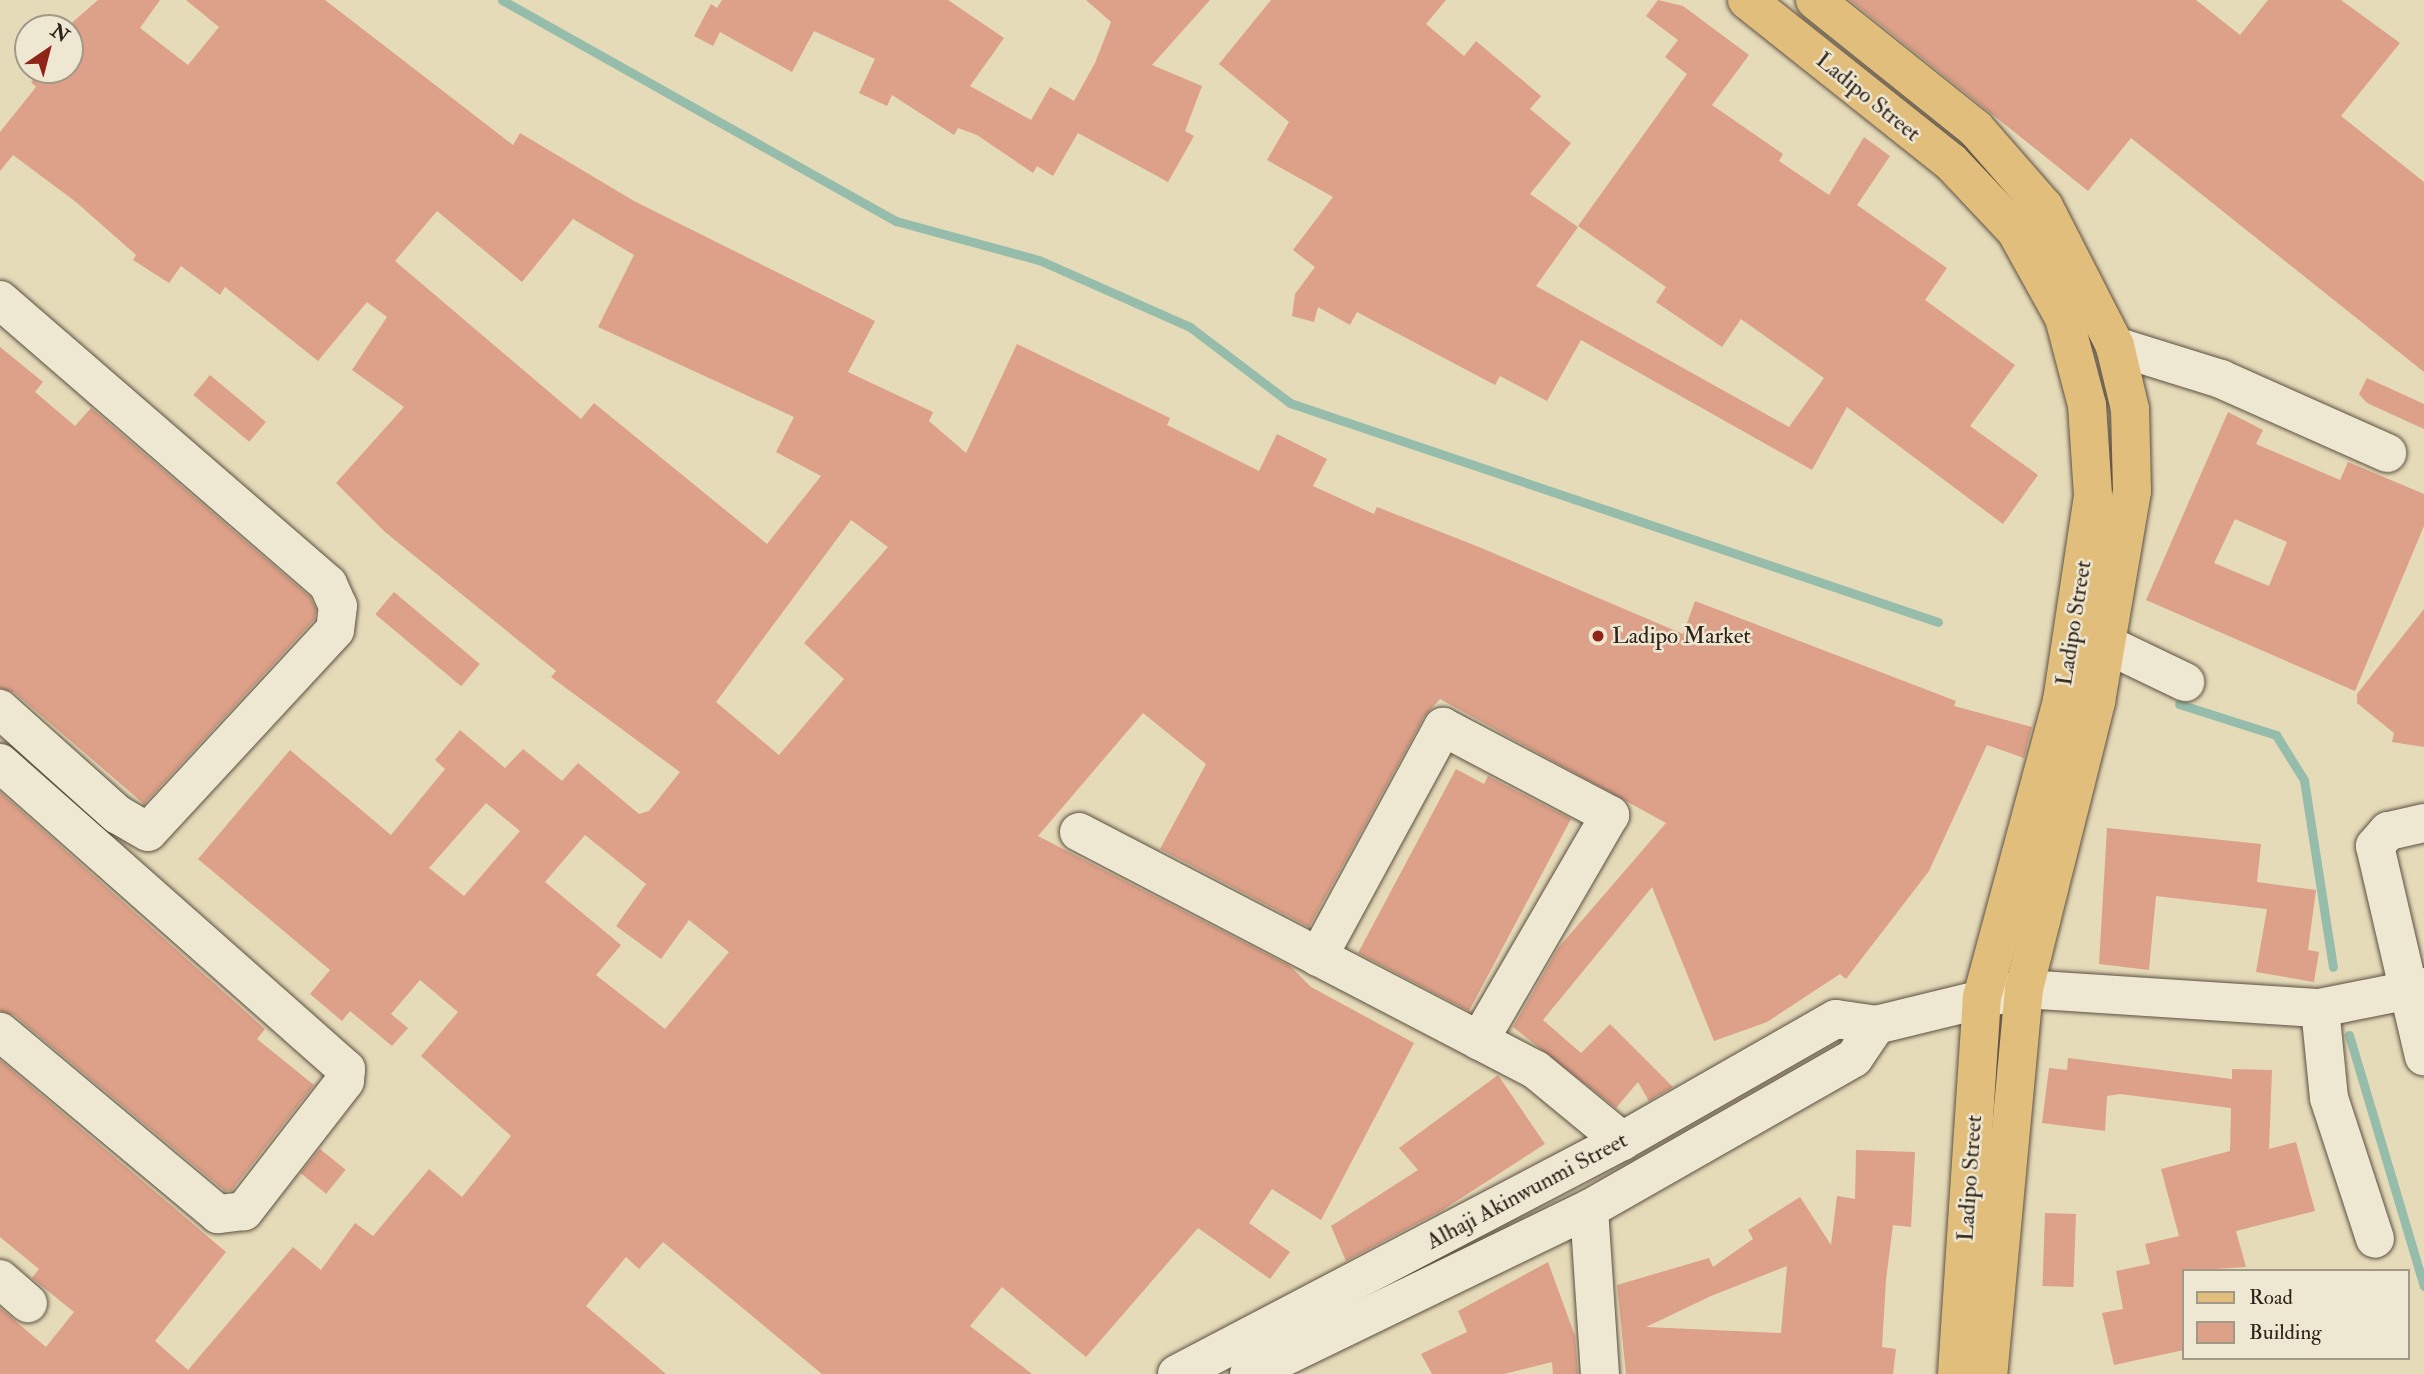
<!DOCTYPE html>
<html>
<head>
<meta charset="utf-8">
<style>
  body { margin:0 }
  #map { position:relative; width:2424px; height:1374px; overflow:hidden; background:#e5dbb9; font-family:"IM FELL Double Pica",serif }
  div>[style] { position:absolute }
  .stream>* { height:9px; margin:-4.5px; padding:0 4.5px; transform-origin:4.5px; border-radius:4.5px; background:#96bcab }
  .building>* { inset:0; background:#dda088; transform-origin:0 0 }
  .roads { filter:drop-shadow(0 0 2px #5d5042) drop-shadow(0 0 2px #5d5042) }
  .minor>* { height:38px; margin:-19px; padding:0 19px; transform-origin:19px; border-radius:19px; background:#eee8d2 }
  .major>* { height:38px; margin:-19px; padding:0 19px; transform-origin:19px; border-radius:19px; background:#e2be7c }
  .dots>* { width:19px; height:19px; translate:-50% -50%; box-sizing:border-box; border:4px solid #eee8d2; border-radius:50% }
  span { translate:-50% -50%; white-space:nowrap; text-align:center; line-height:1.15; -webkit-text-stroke:5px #eee8d2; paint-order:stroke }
  .street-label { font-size:23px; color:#30211a }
  .poi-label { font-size:23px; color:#30211a }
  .left { translate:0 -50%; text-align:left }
  .legend { position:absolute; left:2182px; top:1269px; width:228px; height:91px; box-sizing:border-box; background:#eee8d2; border:2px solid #a29888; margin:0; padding:9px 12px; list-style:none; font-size:21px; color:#30211a }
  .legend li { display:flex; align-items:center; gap:14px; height:35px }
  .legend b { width:35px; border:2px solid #a29888 }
  .north { position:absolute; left:14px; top:14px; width:70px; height:70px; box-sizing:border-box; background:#eee8d2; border:2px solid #a29888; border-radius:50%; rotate:35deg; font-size:19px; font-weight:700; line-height:28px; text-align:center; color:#30211a }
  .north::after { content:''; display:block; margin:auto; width:24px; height:32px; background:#8f2418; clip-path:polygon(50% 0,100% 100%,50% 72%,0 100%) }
</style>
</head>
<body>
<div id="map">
  <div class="stream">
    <i style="left:502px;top:0;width:452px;rotate:29.3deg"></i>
    <i style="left:896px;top:221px;width:148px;rotate:15.3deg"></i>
    <i style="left:1039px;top:260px;width:165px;rotate:23.9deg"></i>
    <i style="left:1190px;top:327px;width:126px;rotate:37.2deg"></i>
    <i style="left:1290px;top:403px;width:684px;rotate:18.67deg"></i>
    <i style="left:2179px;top:704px;width:102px;rotate:17.7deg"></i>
    <i style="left:2276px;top:735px;width:53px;rotate:58.1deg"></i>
    <i style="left:2304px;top:780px;width:189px;rotate:81.2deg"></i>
    <i style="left:2349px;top:1035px;width:262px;rotate:73.4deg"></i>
  </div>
  <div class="building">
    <i style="clip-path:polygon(evenodd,98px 0,160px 0,140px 28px,188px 65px,219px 27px,186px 0,325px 0,513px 145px,520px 133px,634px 201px,875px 321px,848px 372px,933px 412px,929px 421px,966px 453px,1017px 344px,1170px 418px,1167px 425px,1259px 471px,1277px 434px,1327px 459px,1313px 486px,1374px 514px,1377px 507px,1479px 547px,1683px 634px,1695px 601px,1956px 701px,1954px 706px,2032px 727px,2024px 758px,1987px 745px,1929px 871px,1846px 979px,1840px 974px,1767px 1022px,1714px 1041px,1652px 887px,1543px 1020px,1581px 1053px,1610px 1024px,1673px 1087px,1649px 1101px,1638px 1082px,1616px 1108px,1513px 1027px,1559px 947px,1666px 823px,1440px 699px,1424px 717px,1309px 927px,1160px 849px,1206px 764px,1143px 713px,1038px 836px,1290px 966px,1311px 987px,1414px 1043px,1321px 1220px,1272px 1189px,1249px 1223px,1290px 1252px,1270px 1279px,1198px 1228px,1086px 1357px,1002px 1287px,970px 1326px,1032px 1374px,822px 1374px,663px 1242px,639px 1269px,626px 1257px,586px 1306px,666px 1374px,0 1374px,0 1308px,46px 1347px,74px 1312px,32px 1278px,39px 1269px,0 1237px,0 1060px,226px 1252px,155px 1341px,188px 1370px,293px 1247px,321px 1270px,355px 1223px,373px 1236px,429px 1169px,462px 1197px,511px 1136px,421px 1056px,458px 1012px,420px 980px,391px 1014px,408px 1028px,392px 1046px,350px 1011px,342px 1021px,310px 994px,330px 970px,198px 859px,290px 750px,391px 835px,445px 769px,435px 760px,460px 730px,505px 768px,523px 749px,562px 781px,578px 763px,639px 814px,649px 811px,680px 772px,551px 677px,556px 671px,385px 532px,336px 483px,404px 407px,352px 370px,387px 317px,367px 302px,318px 361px,225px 287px,220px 295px,181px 266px,169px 283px,133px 260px,136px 255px,76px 202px,13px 155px,0 171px,0 132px,36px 87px,31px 82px,42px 70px,70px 70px,70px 28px,43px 28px,51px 16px,67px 27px,98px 0,437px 211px,522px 282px,573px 219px,634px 255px,598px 327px,794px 417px,776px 452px,821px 476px,767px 544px,594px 403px,581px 419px,395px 261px,437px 211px,98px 0,851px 520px,888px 547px,804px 643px,844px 679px,779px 755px,716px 702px,851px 520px,98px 0,486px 803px,520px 831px,464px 896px,429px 868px,486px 803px,98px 0,585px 835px,646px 884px,616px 926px,661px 959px,689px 920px,729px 952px,665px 1029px,596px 975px,621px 945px,545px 882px,585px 835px)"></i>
    <i style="clip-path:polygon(722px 0,948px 0,1004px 38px,970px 86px,1031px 120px,1050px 87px,1074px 101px,1095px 63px,1111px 22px,1086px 0,1210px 0,1152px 65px,1202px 86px,1185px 131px,1194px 136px,1168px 182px,1078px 133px,1053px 176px,1037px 166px,1033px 173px,977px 135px,958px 128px,954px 135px,892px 95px,887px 106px,859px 93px,875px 59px,814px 31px,792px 72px,720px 32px,713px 46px,694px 36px,711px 4px,717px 8px)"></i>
    <i style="clip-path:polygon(1271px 0,1446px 0,1426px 24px,1464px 56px,1476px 41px,1541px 96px,1530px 109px,1571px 143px,1530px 194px,1578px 227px,1536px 286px,1789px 427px,1824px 378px,1741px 319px,1722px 347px,1656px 302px,1666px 287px,1578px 226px,1687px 74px,1665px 57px,1678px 40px,1646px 16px,1658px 0,1683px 6px,1749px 55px,1712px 105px,1783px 154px,1779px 161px,1829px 195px,1864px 137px,1890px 156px,1857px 205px,1947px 268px,1925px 300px,2015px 365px,1970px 426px,2038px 475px,2003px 524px,1847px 407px,1812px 470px,1581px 340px,1547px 401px,1500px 376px,1495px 385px,1357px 312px,1350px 325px,1318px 307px,1314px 322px,1292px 316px,1295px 294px,1315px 267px,1293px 250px,1333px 197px,1267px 160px,1289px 122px,1219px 64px)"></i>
    <i style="clip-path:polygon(1850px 0,2196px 0,2240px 35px,2268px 0,2341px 0,2400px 43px,2341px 116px,2424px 182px,2424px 372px,2131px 138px,2088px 191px)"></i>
    <i style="clip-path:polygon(0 347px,43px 382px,35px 392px,75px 426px,91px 408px,310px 597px,316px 609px,314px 620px,144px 804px,15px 693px,0 688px)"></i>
    <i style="left:210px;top:375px;width:73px;height:26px;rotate:40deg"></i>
    <i style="clip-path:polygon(2367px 378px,2424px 404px,2424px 429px,2367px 403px,2359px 394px)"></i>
    <i style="clip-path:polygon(evenodd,2228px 412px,2263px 430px,2256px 444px,2340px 480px,2348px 462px,2424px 494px,2424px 526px,2355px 691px,2146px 600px,2228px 412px,2235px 519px,2287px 542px,2269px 586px,2214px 563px,2235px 519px)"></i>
    <i style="left:394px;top:592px;width:112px;height:29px;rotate:40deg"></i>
    <i style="clip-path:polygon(2424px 609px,2424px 747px,2392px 742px,2394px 733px,2357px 703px,2357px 694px)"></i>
    <i style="clip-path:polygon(1456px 769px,1484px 784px,1488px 776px,1571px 819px,1469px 1011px,1358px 953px)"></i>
    <i style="clip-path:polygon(0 792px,265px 1029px,257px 1039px,314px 1085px,232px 1190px,225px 1191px,14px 1015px,0 1011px)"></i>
    <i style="clip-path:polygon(2107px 828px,2261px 844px,2257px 882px,2316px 890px,2308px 950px,2319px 952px,2314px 982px,2256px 972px,2267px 909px,2156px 896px,2149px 970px,2099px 964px)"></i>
    <i style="clip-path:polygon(2068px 1058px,2232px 1079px,2232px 1069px,2272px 1070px,2269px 1149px,2296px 1142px,2315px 1211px,2236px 1231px,2246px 1267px,2184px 1271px,2184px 1350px,2114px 1365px,2102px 1313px,2123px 1309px,2116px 1271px,2150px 1264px,2145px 1244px,2179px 1236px,2161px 1169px,2230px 1151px,2231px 1108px,2120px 1094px,2107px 1096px,2105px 1131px,2042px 1123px,2049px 1068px,2067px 1070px)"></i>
    <i style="clip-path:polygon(1498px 1075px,1545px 1144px,1441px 1211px,1346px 1261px,1331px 1226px,1418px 1170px,1399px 1148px)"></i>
    <i style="left:320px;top:1149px;width:33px;height:31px;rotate:39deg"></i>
    <i style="clip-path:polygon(evenodd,1856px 1150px,1915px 1152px,1911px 1227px,1893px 1225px,1886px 1280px,1882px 1347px,1896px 1349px,1893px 1374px,1626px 1374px,1617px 1285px,1709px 1258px,1713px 1267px,1753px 1239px,1748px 1230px,1800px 1197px,1831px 1245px,1837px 1196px,1855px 1199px,1856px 1150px,1787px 1266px,1781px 1333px,1646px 1327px,1711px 1296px,1787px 1266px)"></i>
    <i style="left:2045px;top:1213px;width:31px;height:73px;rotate:2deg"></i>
    <i style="clip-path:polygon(1548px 1262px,1575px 1336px,1578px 1374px,1553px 1374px,1552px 1362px,1504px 1374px,1432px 1374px,1421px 1354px,1467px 1332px,1458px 1311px)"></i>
  </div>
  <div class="roads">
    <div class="minor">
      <i style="left:0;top:300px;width:434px;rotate:40.9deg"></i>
      <i style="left:328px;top:584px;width:24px;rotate:66deg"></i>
      <i style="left:338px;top:606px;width:24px;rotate:97deg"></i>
      <i style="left:335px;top:630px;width:275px;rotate:132.8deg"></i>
      <i style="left:148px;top:832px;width:34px;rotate:-150deg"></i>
      <i style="left:118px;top:815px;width:159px;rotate:-138.1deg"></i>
      <i style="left:2115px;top:346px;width:111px;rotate:17.3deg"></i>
      <i style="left:2221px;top:379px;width:182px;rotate:24deg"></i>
      <i style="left:2106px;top:644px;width:88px;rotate:25.7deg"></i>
      <i style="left:0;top:763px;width:462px;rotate:41.5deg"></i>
      <i style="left:346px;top:1069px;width:12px;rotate:95deg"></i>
      <i style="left:345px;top:1081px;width:165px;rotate:127.8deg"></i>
      <i style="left:244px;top:1211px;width:26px;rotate:173deg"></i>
      <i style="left:218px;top:1214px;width:284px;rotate:-140.1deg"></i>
      <i style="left:2424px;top:823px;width:37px;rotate:167deg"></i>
      <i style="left:2388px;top:831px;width:20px;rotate:131deg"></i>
      <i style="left:2375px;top:846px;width:216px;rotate:76.9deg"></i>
      <i style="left:1079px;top:832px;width:515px;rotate:27.51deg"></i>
      <i style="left:1536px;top:1070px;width:112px;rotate:39.5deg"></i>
      <i style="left:1318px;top:957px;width:262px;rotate:-61.5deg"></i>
      <i style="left:1443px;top:727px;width:189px;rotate:27.8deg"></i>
      <i style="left:1610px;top:815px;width:261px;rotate:120.1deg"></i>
      <i style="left:2320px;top:1008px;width:90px;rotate:84.3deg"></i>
      <i style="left:2329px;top:1098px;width:148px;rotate:71.9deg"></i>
      <i style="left:1589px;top:1209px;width:165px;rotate:86.2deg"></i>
      <i style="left:0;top:1279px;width:37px;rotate:41deg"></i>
      <i style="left:1177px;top:1374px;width:502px;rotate:-27.64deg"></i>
      <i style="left:1622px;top:1141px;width:246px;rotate:-29.7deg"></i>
      <i style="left:1836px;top:1019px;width:40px;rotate:8.5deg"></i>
      <i style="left:1876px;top:1025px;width:152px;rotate:-13.7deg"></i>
      <i style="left:2024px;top:989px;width:297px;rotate:3.7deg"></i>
      <i style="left:2320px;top:1008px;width:106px;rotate:-11.4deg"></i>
      <i style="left:1249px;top:1374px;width:378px;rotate:-25.9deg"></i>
      <i style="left:1589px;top:1209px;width:305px;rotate:-29.7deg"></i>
      <i style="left:1854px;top:1058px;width:40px;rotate:-56deg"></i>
    </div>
    <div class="major">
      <i style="left:1747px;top:0;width:260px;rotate:38.5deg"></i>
      <i style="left:1951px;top:162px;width:95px;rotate:46.7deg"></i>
      <i style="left:2016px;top:231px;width:99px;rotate:61.1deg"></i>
      <i style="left:2064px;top:318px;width:90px;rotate:75.2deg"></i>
      <i style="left:2087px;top:405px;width:91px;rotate:86.2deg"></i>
      <i style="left:2093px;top:496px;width:207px;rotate:98.6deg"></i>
      <i style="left:2062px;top:701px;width:307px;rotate:105.1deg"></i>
      <i style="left:1982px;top:997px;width:378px;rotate:93.8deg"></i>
      <i style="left:1815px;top:0;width:206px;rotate:38.7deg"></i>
      <i style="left:1976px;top:129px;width:103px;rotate:48.9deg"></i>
      <i style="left:2044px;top:207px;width:156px;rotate:62.9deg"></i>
      <i style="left:2115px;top:346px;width:65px;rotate:76.6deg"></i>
      <i style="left:2130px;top:409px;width:82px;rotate:88.6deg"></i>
      <i style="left:2132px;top:491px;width:214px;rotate:99.7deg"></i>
      <i style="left:2096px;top:702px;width:296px;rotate:104.1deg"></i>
      <i style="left:2024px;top:989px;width:387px;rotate:95.3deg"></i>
    </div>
  </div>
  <div class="dots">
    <i style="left:1598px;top:636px;background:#8f2418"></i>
  </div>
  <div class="street-label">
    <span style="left:1868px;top:97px;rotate:39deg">Ladipo Street</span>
    <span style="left:2074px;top:623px;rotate:-81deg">Ladipo Street</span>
    <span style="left:1970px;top:1178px;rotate:-86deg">Ladipo Street</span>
    <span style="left:1527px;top:1191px;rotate:-28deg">Alhaji Akinwunmi Street</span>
  </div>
  <div class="poi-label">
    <span class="left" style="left:1612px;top:636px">Ladipo Market</span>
  </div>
  <ul class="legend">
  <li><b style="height:9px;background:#e2be7c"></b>Road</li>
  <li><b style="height:19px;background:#dda088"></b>Building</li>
  </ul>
  <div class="north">N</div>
</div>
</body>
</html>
